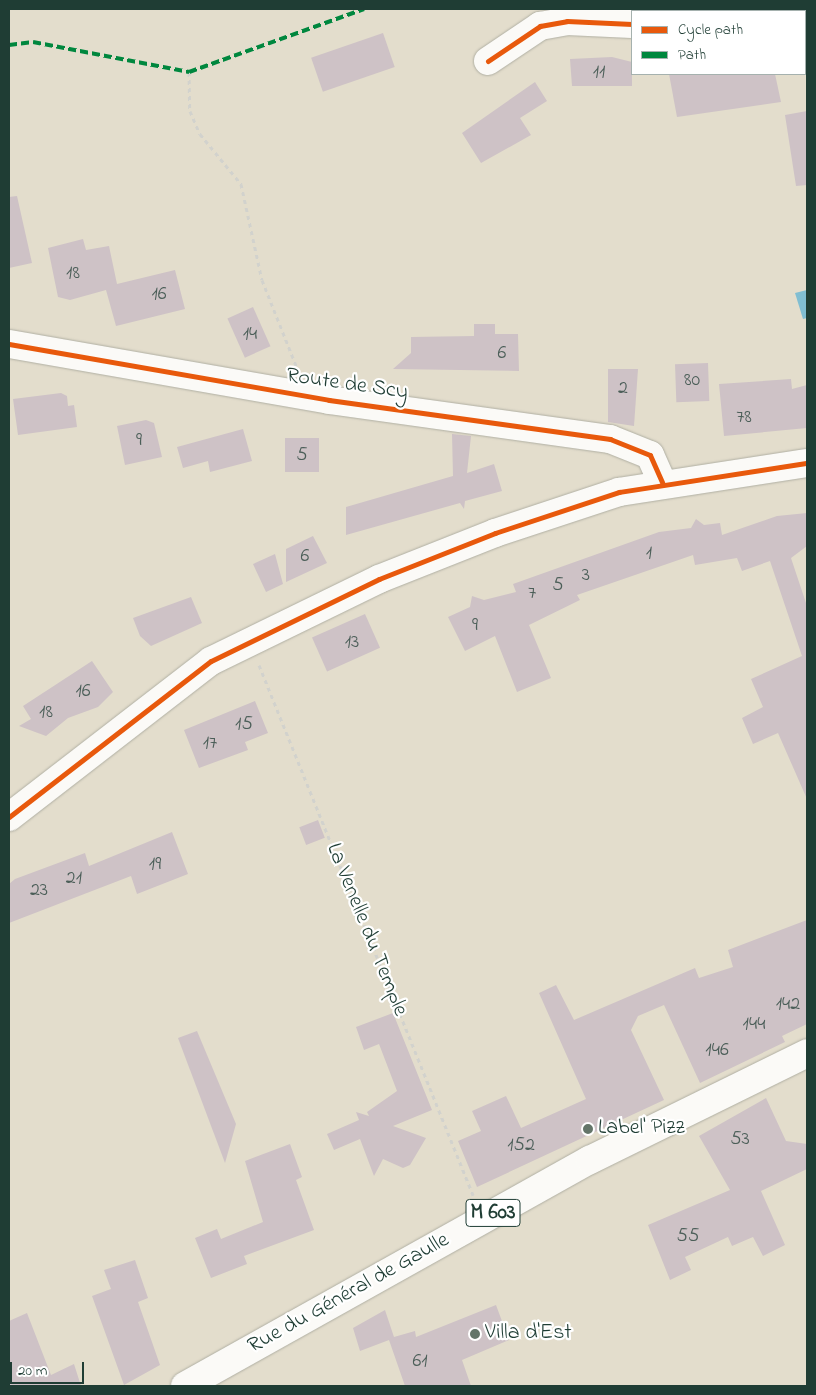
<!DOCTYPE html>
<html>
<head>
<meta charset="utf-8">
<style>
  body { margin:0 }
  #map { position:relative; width:816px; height:1395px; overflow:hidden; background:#e3ddcc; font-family:"Indie Flower",sans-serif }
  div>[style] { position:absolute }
  .water>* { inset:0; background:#81bed2 }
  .building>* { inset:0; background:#cec2c6; transform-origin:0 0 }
  .path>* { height:3px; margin-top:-1.5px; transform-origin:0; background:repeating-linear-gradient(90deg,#d2d2cd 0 4px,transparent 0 8px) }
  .roads { filter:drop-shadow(0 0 1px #b0afa3) drop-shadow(0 0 1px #b0afa3) }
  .minor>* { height:28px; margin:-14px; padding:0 14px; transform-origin:14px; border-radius:14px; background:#fbfaf7 }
  .major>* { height:28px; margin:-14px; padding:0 14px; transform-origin:14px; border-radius:14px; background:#fbfaf7 }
  .quiet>* { height:4px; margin-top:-2px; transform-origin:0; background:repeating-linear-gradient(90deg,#00873e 0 8px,transparent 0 12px) }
  .cycleway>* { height:5px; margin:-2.5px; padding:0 2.5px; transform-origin:2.5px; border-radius:2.5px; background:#e8590c }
  .dots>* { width:14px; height:14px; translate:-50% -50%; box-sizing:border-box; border:2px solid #fff; border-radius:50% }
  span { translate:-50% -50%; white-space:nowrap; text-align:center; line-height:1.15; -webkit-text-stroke:4.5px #fff; paint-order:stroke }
  .number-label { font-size:20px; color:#4b5e58 }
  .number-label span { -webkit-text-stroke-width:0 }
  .shield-label span { padding:1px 4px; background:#fff; border:1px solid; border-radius:4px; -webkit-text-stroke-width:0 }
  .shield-label { font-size:21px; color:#1f3d34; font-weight:700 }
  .street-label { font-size:22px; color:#1f3d34 }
  .poi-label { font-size:22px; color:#1f3d34 }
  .left { translate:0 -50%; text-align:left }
  .frame { position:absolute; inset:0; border:10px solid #1f3d34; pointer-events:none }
  .legend { position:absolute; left:631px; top:10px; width:175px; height:65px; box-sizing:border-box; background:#fff; border:1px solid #a5b1ae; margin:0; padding:6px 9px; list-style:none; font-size:15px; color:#1f3d34 }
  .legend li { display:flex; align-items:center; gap:10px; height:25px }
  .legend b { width:25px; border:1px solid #a5b1ae }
  .scale { position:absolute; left:10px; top:1362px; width:74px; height:22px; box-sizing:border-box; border:2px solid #1f3d34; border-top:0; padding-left:6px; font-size:15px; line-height:18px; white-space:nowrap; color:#1f3d34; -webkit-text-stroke:4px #fff; paint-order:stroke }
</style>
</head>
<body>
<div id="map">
  <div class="water">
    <i style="clip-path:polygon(807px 290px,807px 318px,803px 319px,795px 293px)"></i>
  </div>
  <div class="building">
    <i style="left:383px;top:33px;width:36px;height:76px;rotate:71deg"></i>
    <i style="clip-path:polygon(612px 57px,632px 62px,632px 86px,572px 86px,570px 59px)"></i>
    <i style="clip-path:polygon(669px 74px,775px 74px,781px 102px,677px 117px)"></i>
    <i style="clip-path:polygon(535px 82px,547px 101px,520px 118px,531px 135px,481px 163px,462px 133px)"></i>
    <i style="clip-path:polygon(807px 111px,807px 185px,796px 186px,785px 115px)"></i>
    <i style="clip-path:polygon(17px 196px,32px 263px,9px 268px,9px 197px)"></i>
    <i style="clip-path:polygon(83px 239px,86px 250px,109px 246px,117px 284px,175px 270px,185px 309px,116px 326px,106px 290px,70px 300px,58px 297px,48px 248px)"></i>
    <i style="left:253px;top:307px;width:43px;height:28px;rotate:66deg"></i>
    <i style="clip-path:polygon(474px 324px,495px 324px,495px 334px,518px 334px,519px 371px,393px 369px,411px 353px,411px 337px,474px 336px)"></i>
    <i style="left:708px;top:363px;width:38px;height:33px;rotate:88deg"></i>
    <i style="clip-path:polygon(608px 369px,638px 369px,634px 426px,608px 422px)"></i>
    <i style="clip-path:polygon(791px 379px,792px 389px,807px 385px,807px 428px,724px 436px,719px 384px)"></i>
    <i style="clip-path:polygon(61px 393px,67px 396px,68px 406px,74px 405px,77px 427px,18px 435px,13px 399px)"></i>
    <i style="clip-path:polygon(146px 420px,154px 423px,162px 457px,125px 465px,117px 426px)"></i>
    <i style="clip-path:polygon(243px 429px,252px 461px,210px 472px,208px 461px,183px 468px,177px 447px)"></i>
    <i style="clip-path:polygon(452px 434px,471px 436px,467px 473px,494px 464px,502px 491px,465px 501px,464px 509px,460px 503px,346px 535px,346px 507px,453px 476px)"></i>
    <i style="left:285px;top:438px;width:34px;height:34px"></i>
    <i style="clip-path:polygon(807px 513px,807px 546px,791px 558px,807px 606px,807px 799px,778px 733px,753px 744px,742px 718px,763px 707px,751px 679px,802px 656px,770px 561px,742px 571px,737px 558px,695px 565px,693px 555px,577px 595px,580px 600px,529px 625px,551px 678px,517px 692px,495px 636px,465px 651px,448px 617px,470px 607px,472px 596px,484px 600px,516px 592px,513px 584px,659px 532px,691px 528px,696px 519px,704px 525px,720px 523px,722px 535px,777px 516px)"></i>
    <i style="clip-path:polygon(313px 536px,327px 563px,286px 582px,286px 549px)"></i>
    <i style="clip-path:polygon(275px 554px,283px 584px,266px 592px,253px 564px)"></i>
    <i style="clip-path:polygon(191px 597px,202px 623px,151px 646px,140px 636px,133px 618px)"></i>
    <i style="left:365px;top:614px;width:37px;height:58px;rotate:66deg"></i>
    <i style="clip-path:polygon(92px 661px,113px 692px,98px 707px,68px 718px,46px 736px,19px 726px,31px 719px,23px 706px)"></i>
    <i style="clip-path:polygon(255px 701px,268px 733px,245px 742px,248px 750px,199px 768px,184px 730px)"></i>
    <i style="left:318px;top:820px;width:19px;height:20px;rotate:69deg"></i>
    <i style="clip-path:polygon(172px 832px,188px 874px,137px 894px,131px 876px,9px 923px,9px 884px,15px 879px,85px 853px,89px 866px)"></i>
    <i style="clip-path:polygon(807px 920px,807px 1024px,782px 1036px,785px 1042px,700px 1083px,664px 1005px,638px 1016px,631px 1030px,664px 1100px,477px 1187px,458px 1141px,481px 1131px,472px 1111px,506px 1096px,521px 1128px,586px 1099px,539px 993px,556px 985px,574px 1020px,695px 968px,699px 978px,733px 967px,728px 950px)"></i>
    <i style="clip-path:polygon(393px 1013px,432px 1110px,393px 1126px,426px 1138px,410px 1165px,403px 1168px,383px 1159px,374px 1176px,360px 1139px,334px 1150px,327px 1134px,359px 1120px,356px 1112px,369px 1116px,367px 1112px,397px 1091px,379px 1044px,364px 1050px,356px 1027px)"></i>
    <i style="clip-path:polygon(197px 1031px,236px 1124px,225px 1163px,178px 1038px)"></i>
    <i style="clip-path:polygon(766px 1098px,786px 1141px,807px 1144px,807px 1169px,761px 1191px,785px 1245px,763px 1256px,753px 1237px,732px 1246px,728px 1237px,685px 1257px,691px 1270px,670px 1280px,648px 1225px,730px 1190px,699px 1136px)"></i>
    <i style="clip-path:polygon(290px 1144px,302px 1177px,296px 1180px,314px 1230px,244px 1256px,247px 1264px,211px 1278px,195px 1238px,217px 1229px,221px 1239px,263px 1222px,245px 1161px)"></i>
    <i style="clip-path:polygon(135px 1260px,148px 1298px,138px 1302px,160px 1365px,124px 1385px,92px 1296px,111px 1289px,104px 1270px)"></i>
    <i style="clip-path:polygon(496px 1305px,509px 1340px,462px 1360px,471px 1386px,405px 1386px,389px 1340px,360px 1351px,353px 1328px,385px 1310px,394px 1337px,415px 1331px,416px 1337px)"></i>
    <i style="clip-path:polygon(27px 1313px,51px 1375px,74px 1364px,81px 1386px,9px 1386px,9px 1321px)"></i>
  </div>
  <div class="path">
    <i style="left:189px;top:72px;width:39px;rotate:89deg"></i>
    <i style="left:190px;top:111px;width:25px;rotate:67deg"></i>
    <i style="left:200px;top:134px;width:65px;rotate:50.6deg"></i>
    <i style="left:241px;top:184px;width:98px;rotate:77.7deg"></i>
    <i style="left:262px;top:280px;width:95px;rotate:68.3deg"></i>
    <i style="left:259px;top:665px;width:572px;rotate:68.01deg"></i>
  </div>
  <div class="roads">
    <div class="minor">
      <i style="left:687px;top:11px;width:5px;rotate:-22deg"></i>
      <i style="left:805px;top:16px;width:5px;rotate:68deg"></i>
      <i style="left:488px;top:61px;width:63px;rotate:-33.9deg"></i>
      <i style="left:540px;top:26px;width:27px;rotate:-10deg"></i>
      <i style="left:567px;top:21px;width:65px;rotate:2.6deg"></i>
      <i style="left:9px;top:344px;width:325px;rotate:9.9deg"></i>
      <i style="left:329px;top:400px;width:284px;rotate:7.9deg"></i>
      <i style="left:610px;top:439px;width:43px;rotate:21.8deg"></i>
      <i style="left:650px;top:455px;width:30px;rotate:66deg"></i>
      <i style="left:9px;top:817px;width:255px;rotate:-37.7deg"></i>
      <i style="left:211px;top:661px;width:187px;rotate:-26deg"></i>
      <i style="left:379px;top:579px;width:125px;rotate:-21.6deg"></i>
      <i style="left:495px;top:533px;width:131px;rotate:-18.3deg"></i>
      <i style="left:619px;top:492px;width:190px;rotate:-8.8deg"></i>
    </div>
    <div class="major">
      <i style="left:185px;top:1386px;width:464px;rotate:-29.2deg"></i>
      <i style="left:590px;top:1160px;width:242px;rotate:-26.2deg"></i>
    </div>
  </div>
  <div class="quiet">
    <i style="left:9px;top:45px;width:24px;rotate:-7deg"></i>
    <i style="left:33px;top:42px;width:159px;rotate:10.9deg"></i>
    <i style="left:189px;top:72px;width:186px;rotate:-19.8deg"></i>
  </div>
  <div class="cycleway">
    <i style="left:488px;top:61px;width:63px;rotate:-33.9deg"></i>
    <i style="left:540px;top:26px;width:27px;rotate:-10deg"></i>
    <i style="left:567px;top:21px;width:65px;rotate:2.6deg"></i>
    <i style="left:9px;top:344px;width:325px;rotate:9.9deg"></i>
    <i style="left:329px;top:400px;width:284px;rotate:7.9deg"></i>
    <i style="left:610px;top:439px;width:43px;rotate:21.8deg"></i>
    <i style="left:650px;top:455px;width:30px;rotate:66deg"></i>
    <i style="left:9px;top:817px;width:255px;rotate:-37.7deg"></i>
    <i style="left:211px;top:661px;width:187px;rotate:-26deg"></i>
    <i style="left:379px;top:579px;width:125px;rotate:-21.6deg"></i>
    <i style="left:495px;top:533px;width:131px;rotate:-18.3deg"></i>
    <i style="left:619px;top:492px;width:190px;rotate:-8.8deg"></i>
  </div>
  <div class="dots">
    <i style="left:588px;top:1129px;background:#647569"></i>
    <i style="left:475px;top:1334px;background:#647569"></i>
  </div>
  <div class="number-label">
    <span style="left:599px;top:72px">11</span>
    <span style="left:73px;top:273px">18</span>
    <span style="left:159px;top:294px">16</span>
    <span style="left:250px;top:334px">14</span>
    <span style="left:502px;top:353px">6</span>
    <span style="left:692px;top:380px">80</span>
    <span style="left:623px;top:388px">2</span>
    <span style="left:744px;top:417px">78</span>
    <span style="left:139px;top:440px">9</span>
    <span style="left:302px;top:455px">5</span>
    <span style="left:649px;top:553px">1</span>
    <span style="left:305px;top:556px">6</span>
    <span style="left:586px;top:575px">3</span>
    <span style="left:558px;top:585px">5</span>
    <span style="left:532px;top:593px">7</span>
    <span style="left:475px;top:625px">9</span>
    <span style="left:352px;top:642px">13</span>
    <span style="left:83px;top:691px">16</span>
    <span style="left:46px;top:712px">18</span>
    <span style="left:244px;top:724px">15</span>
    <span style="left:210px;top:743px">17</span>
    <span style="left:155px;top:864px">19</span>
    <span style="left:74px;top:878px">21</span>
    <span style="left:39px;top:890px">23</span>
    <span style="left:788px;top:1004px">142</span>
    <span style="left:754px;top:1024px">144</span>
    <span style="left:717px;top:1050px">146</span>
    <span style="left:740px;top:1139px">53</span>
    <span style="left:521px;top:1145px">152</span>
    <span style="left:688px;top:1236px">55</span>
    <span style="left:420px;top:1361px">61</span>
  </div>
  <div class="shield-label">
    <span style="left:493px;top:1213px">M 603</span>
  </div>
  <div class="street-label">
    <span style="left:347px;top:385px;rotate:8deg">Route de Scy</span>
    <span style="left:366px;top:930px;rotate:68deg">La Venelle du Temple</span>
    <span style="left:349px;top:1294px;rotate:-29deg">Rue du Général de Gaulle</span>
  </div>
  <div class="poi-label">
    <span class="left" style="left:598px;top:1129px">Label' Pizz</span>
    <span class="left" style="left:485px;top:1334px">Villa d'Est</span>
  </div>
  <div class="frame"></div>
  <ul class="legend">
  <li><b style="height:6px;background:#e8590c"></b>Cycle path</li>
  <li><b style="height:6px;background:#00873e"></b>Path</li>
  </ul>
  <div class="scale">20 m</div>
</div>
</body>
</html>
